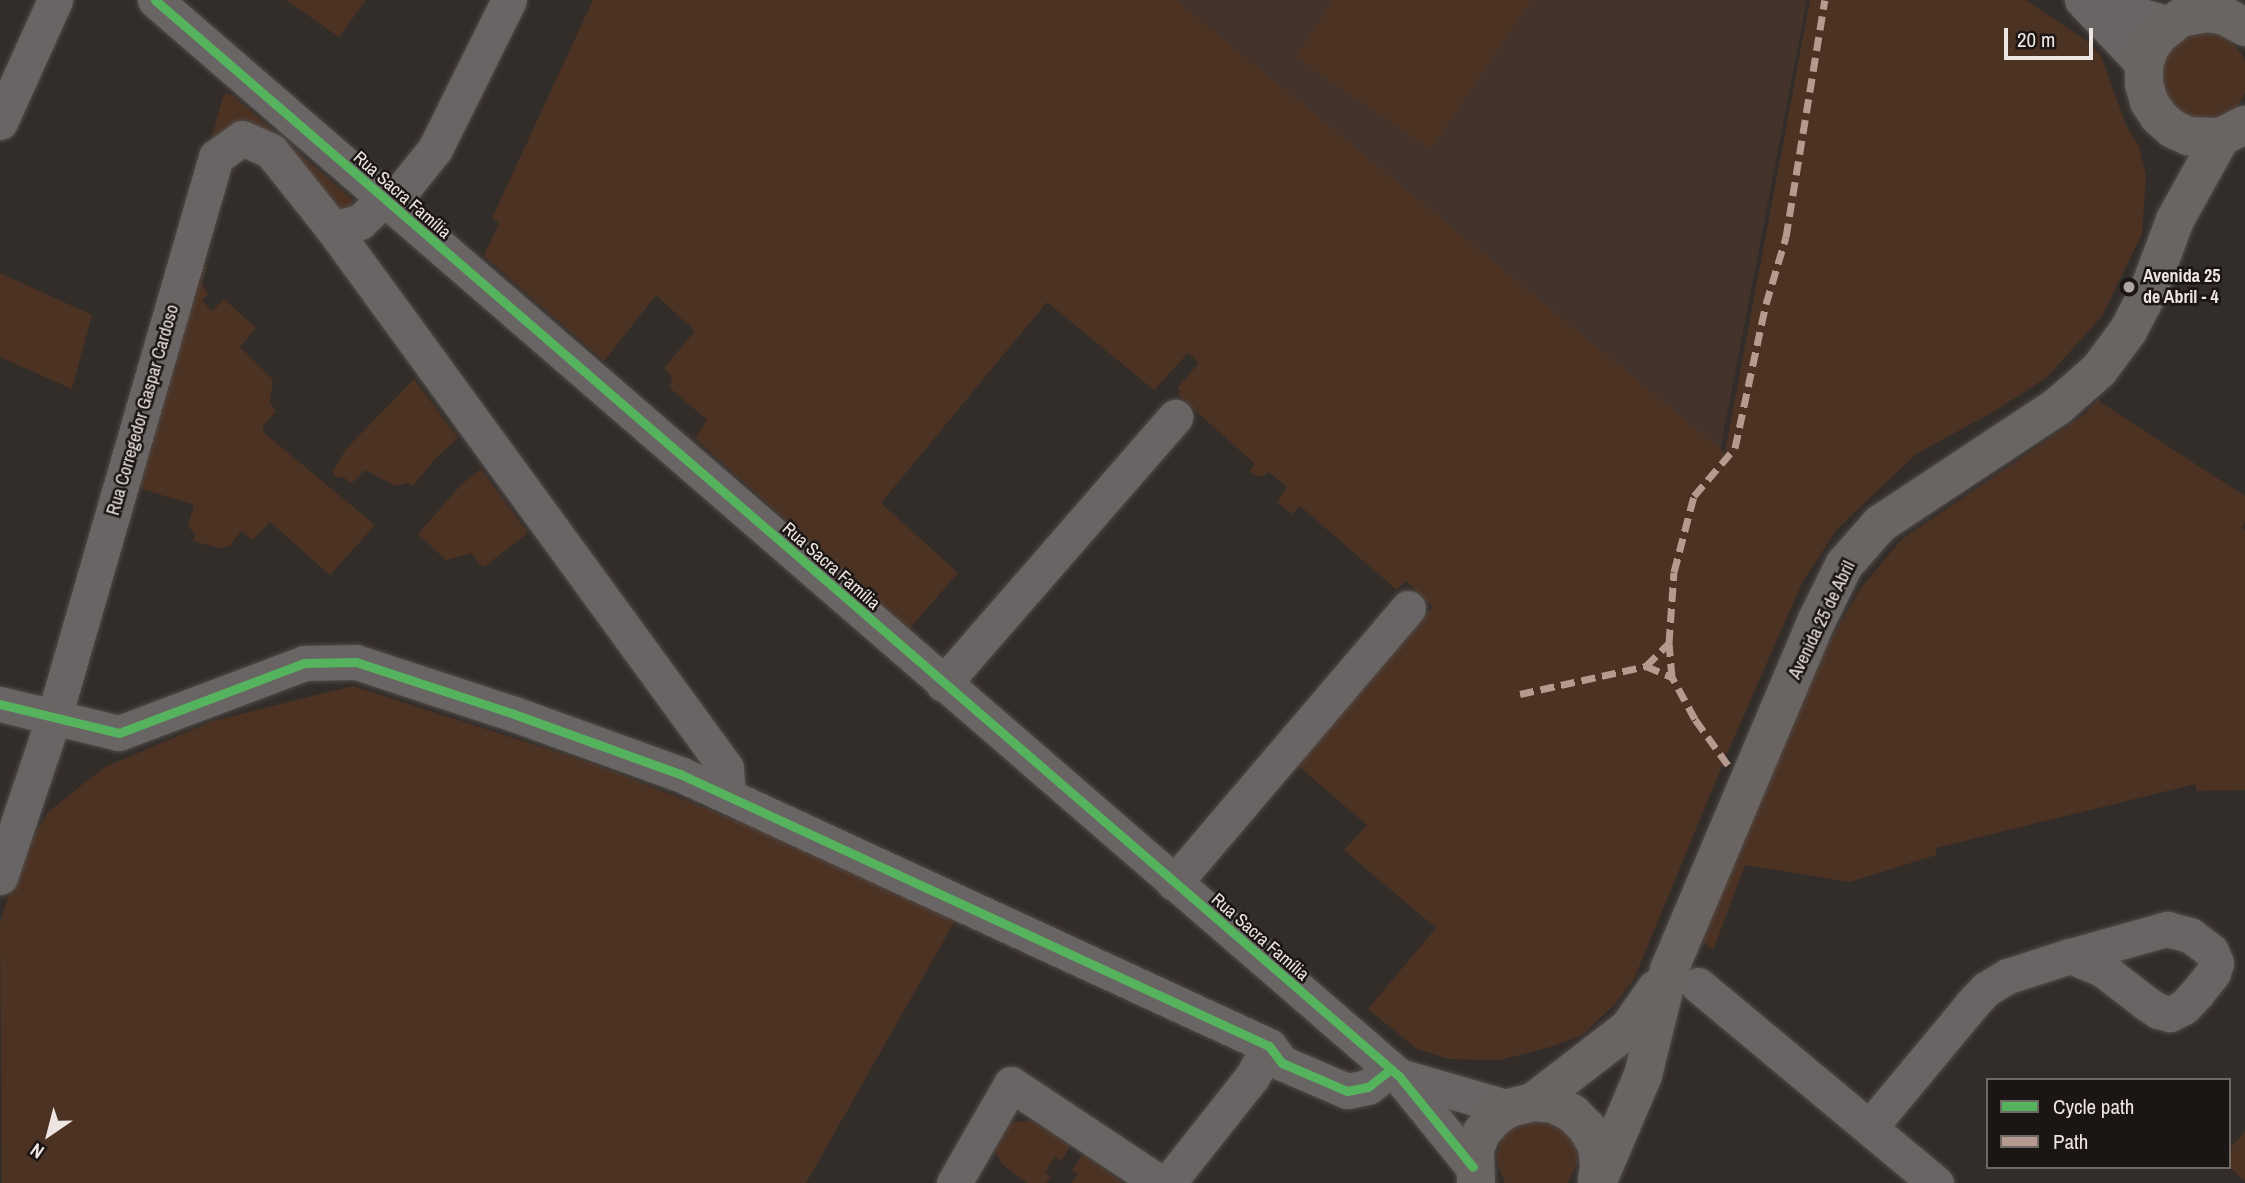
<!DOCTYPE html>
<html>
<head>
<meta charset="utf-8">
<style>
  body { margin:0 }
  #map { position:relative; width:2245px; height:1183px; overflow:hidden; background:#332d2a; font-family:"Archivo Narrow",sans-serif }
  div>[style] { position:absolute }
  .built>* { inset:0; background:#43332b }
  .green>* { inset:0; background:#4c3223 }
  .round { border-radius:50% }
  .roads { filter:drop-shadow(0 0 2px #504b48) drop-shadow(0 0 2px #504b48) }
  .minor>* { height:35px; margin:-17.5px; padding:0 17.5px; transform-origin:17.5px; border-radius:17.5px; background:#686564 }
  .major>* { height:38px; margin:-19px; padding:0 19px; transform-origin:19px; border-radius:19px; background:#6a6563 }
  .quiet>* { height:7px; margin-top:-3.5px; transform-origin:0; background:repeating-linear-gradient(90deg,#b69a8f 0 14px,transparent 0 21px) }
  .cycleway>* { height:9px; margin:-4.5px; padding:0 4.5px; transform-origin:4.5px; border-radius:4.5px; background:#56b35d }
  .dots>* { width:19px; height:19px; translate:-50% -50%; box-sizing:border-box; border:4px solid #1b1613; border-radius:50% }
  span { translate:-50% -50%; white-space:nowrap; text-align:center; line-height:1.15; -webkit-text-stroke:5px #1b1613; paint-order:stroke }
  .street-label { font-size:18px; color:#ede5e1 }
  .poi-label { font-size:18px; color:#ede5e1; font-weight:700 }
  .left { translate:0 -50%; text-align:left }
  .legend { position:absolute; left:1986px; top:1078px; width:245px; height:91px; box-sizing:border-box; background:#1b1613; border:2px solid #6f6965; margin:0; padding:9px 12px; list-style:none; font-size:21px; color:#ede5e1 }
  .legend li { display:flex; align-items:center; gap:14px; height:35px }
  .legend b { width:35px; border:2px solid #6f6965 }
  .north { position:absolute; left:14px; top:1099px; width:70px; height:70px; -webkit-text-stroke:5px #1b1613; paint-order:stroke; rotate:215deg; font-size:19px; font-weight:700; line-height:28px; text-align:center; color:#ede5e1 }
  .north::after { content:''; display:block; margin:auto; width:24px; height:32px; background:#ede5e1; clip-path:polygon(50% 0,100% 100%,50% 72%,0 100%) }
  .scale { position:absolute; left:2004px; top:28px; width:89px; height:32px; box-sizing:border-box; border:4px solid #ede5e1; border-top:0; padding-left:9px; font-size:21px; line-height:24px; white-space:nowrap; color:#ede5e1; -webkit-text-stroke:5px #1b1613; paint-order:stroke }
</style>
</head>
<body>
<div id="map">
  <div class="built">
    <i style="clip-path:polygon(1176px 0,1807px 0,1720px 451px)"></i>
  </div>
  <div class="green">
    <i style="clip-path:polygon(286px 0,366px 0,339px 37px)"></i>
    <i style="clip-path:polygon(593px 0,1176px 0,1725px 453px,1810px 0,2026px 0,2088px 42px,2101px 56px,2126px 125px,2139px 146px,2146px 176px,2142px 234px,2102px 316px,2047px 377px,1995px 411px,1916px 454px,1836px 530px,1802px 583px,1729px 749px,1634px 979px,1614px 1005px,1581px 1036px,1550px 1047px,1500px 1060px,1449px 1059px,1417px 1049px,1368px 1009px,1436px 928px,1344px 850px,1367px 825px,1296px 764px,1433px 607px,1406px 581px,1397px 590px,1300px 506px,1292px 514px,1277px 502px,1287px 487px,1269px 472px,1262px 477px,1249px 472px,1255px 464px,1178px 395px,1181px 391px,1177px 388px,1199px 363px,1188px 353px,1154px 390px,1047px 302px,881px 503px,958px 573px,908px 630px,695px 438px,707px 420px,670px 388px,672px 377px,664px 368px,695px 331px,656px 295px,604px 361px,484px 256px,499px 223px,492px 218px)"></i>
    <i style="clip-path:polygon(1334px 0,1532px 0,1430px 149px,1296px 57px)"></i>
    <i class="round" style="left:2160px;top:33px;width:88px;height:88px"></i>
    <i style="clip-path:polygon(224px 93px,232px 95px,353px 200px,347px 216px,315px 189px,211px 140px)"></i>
    <i style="clip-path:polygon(207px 266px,201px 283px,208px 294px,202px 301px,212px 311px,224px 299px,256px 328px,240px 347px,273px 380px,270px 402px,276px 411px,263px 427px,263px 432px,375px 525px,330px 575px,270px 522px,253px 540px,241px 531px,230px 546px,219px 548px,194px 541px,195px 534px,188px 526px,194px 505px,136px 487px,196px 270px)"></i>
    <i style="clip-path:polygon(0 273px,92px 315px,72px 389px,0 357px)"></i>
    <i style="clip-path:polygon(414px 379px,458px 438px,435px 459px,413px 486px,407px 483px,396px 486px,365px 470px,352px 483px,343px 477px,336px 478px,333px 471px,346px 449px)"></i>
    <i style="clip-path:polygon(2097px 400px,2245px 496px,2245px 522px,2242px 528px,2245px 530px,2245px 790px,2197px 791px,2195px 784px,1936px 848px,1936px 855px,1850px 882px,1745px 865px,1713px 950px,1702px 942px,1807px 681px,1860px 589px,1901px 540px,2085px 414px)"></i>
    <i style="clip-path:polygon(481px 469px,528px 533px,485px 566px,481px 566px,472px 553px,446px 560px,418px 534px,460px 486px)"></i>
    <i style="clip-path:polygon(353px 686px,594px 764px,823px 855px,956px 919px,806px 1183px,2px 1183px,0 923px,20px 859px,48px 812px,105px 767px,213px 721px)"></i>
    <i style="clip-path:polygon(1549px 1119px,1570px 1134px,1576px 1147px,1578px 1161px,1568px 1183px,1505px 1183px,1496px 1159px,1503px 1134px,1512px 1125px)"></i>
    <i style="clip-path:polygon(1022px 1121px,1035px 1122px,1071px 1145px,1061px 1161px,1055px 1157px,1045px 1172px,1051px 1176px,1046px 1183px,1027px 1183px,1002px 1164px,995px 1151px,996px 1143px,1009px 1124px)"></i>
    <i style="clip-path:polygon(2245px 1131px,2245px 1181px,2229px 1167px,2229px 1150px)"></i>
    <i style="clip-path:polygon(1083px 1154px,1121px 1181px,1122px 1183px,1072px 1183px,1078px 1174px,1072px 1170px)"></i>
  </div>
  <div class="roads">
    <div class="minor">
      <i style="left:155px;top:0;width:1645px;rotate:40.86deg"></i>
      <i style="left:1399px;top:1076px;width:117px;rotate:50.9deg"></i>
      <i style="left:2082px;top:0;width:90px;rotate:46.4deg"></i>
      <i style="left:2085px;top:0;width:88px;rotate:15.8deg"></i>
      <i style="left:0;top:122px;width:134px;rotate:-65.7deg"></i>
      <i style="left:390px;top:205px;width:72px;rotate:-51.2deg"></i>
      <i style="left:435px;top:149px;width:166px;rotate:-63.6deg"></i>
      <i style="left:333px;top:229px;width:667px;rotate:53.9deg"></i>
      <i style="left:726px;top:768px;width:28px;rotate:86deg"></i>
      <i style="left:943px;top:684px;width:354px;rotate:-49deg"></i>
      <i style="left:0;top:704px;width:122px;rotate:13.7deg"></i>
      <i style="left:119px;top:733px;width:198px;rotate:-20.7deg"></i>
      <i style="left:304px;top:663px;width:52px;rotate:-1.1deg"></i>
      <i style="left:356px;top:662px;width:166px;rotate:18.2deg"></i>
      <i style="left:514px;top:714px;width:177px;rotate:19.9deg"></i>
      <i style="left:680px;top:774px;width:649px;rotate:24.79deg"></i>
      <i style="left:1269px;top:1046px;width:21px;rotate:53deg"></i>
      <i style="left:1282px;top:1063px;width:71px;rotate:23.3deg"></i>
      <i style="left:1347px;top:1091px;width:21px;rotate:-11deg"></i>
      <i style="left:1368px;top:1087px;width:28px;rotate:-38deg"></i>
      <i style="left:0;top:877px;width:169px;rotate:-71.4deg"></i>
      <i style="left:54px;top:717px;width:583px;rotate:-73.87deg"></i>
      <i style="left:216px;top:157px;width:32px;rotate:-36deg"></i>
      <i style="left:242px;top:138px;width:32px;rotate:24deg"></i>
      <i style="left:271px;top:151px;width:100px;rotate:51.5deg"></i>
      <i style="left:333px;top:229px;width:28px;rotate:-15deg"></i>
      <i style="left:360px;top:222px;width:33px;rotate:-44deg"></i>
      <i style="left:1174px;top:883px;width:361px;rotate:-49.6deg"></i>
      <i style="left:1698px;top:985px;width:310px;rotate:39.8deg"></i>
      <i style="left:1399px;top:1076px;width:115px;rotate:16.2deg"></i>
      <i style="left:1870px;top:1127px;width:160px;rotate:-50.3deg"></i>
      <i style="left:1972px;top:1004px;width:21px;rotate:-47deg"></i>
      <i style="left:1986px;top:989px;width:26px;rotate:-31deg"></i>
      <i style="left:2008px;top:976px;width:65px;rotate:-17.9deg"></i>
      <i style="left:2070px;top:956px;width:101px;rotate:-15.6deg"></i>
      <i style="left:2167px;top:929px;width:24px;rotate:15deg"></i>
      <i style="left:2190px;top:935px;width:26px;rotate:37deg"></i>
      <i style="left:2211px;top:951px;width:13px;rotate:67deg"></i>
      <i style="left:2216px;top:963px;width:10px;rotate:107deg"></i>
      <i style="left:2213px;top:973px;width:26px;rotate:129deg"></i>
      <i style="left:2197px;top:993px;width:19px;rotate:133deg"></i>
      <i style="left:2184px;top:1007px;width:16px;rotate:153deg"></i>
      <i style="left:2170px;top:1014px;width:12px;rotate:-166deg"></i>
      <i style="left:2158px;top:1011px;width:14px;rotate:-146deg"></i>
      <i style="left:2146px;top:1003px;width:56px;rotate:-142.3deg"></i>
      <i style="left:2102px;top:969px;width:35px;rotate:-158deg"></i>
      <i style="left:954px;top:1183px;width:114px;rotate:-60.1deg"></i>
      <i style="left:1011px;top:1084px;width:179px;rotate:33.6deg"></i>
      <i style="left:1168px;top:1183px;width:135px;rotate:-51.6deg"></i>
      <i style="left:1252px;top:1077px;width:35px;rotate:-61deg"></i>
    </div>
    <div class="major">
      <i style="left:2245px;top:27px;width:23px;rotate:-151deg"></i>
      <i style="left:2225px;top:16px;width:17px;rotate:-170deg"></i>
      <i style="left:2208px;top:13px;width:28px;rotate:170deg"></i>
      <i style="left:2180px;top:18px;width:28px;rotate:141deg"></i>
      <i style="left:2158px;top:36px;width:16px;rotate:125deg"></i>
      <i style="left:2149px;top:49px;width:17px;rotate:107deg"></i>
      <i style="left:2144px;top:65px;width:19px;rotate:90deg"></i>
      <i style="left:2144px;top:84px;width:19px;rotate:74deg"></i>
      <i style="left:2149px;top:102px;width:18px;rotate:56deg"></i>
      <i style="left:2159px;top:117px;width:18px;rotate:41deg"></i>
      <i style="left:2173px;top:129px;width:17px;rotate:25deg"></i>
      <i style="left:2188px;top:136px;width:33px;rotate:2deg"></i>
      <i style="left:2221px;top:137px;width:27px;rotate:-27deg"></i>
      <i style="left:1533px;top:1102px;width:121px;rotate:-37.6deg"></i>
      <i style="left:1629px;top:1028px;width:47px;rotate:-55.3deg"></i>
      <i style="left:1476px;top:1183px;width:34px;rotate:-92deg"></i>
      <i style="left:1475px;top:1149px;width:18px;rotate:-68deg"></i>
      <i style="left:1482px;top:1132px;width:18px;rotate:-49deg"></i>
      <i style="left:1494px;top:1118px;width:18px;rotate:-34deg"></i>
      <i style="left:1509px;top:1108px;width:25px;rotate:-14deg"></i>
      <i style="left:1533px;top:1102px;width:21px;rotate:5deg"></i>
      <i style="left:1554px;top:1104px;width:20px;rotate:27deg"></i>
      <i style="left:1572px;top:1113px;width:21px;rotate:45deg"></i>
      <i style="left:1587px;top:1128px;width:21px;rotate:61deg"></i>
      <i style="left:1597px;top:1146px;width:20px;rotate:84deg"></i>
      <i style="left:1599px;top:1166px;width:15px;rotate:98deg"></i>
      <i style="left:1597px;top:1183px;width:117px;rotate:-66.9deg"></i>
      <i style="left:1643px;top:1075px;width:108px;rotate:-76.1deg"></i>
      <i style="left:1669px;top:970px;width:378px;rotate:-67.1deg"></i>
      <i style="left:1816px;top:622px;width:64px;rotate:-63.8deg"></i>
      <i style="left:1844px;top:565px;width:55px;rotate:-48.7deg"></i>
      <i style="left:1880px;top:524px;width:214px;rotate:-33.5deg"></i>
      <i style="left:2058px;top:406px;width:55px;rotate:-41.3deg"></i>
      <i style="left:2099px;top:370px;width:49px;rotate:-53.4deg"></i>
      <i style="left:2128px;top:331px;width:41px;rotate:-62.2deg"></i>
      <i style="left:2147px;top:295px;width:80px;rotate:-69.5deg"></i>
      <i style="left:2175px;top:220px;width:95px;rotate:-61deg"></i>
    </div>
  </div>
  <div class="quiet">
    <i style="left:1646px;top:666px;width:28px;rotate:23deg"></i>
    <i style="left:1520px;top:694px;width:129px;rotate:-12.5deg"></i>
    <i style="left:1646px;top:666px;width:33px;rotate:-45deg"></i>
    <i style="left:1728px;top:765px;width:57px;rotate:-125.7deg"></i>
    <i style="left:1695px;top:719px;width:48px;rotate:-118.7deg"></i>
    <i style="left:1672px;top:677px;width:34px;rotate:-95deg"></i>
    <i style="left:1669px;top:643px;width:71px;rotate:-86deg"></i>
    <i style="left:1674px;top:572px;width:79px;rotate:-75.3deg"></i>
    <i style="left:1694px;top:496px;width:63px;rotate:-49.5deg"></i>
    <i style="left:1735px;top:448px;width:147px;rotate:-77.9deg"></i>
    <i style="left:1766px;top:304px;width:70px;rotate:-73.4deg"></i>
    <i style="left:1786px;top:237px;width:240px;rotate:-80.7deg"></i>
  </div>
  <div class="cycleway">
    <i style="left:155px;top:0;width:1645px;rotate:40.86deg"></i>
    <i style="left:1399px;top:1076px;width:117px;rotate:50.9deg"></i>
    <i style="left:0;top:704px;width:122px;rotate:13.7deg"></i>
    <i style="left:119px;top:733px;width:198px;rotate:-20.7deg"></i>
    <i style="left:304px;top:663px;width:52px;rotate:-1.1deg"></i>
    <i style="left:356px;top:662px;width:166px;rotate:18.2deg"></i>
    <i style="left:514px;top:714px;width:177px;rotate:19.9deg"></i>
    <i style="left:680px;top:774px;width:649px;rotate:24.79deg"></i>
    <i style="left:1269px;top:1046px;width:21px;rotate:53deg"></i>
    <i style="left:1282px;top:1063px;width:71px;rotate:23.3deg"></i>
    <i style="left:1347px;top:1091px;width:21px;rotate:-11deg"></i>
    <i style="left:1368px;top:1087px;width:28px;rotate:-38deg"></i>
  </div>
  <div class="dots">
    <i style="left:2129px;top:287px;background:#aca5a1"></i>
  </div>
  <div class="street-label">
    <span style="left:402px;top:195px;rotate:41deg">Rua Sacra Família</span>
    <span style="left:143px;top:410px;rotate:-74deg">Rua Corregedor Gaspar Cardoso</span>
    <span style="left:831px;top:566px;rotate:41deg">Rua Sacra Família</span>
    <span style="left:1822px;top:620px;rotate:-64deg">Avenida 25 de Abril</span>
    <span style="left:1260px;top:937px;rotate:41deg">Rua Sacra Família</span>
  </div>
  <div class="poi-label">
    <span class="left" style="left:2143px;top:287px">Avenida 25<br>de Abril - 4</span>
  </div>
  <ul class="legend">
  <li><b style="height:9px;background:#56b35d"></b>Cycle path</li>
  <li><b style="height:9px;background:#b69a8f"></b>Path</li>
  </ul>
  <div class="north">N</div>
  <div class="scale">20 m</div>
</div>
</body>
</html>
